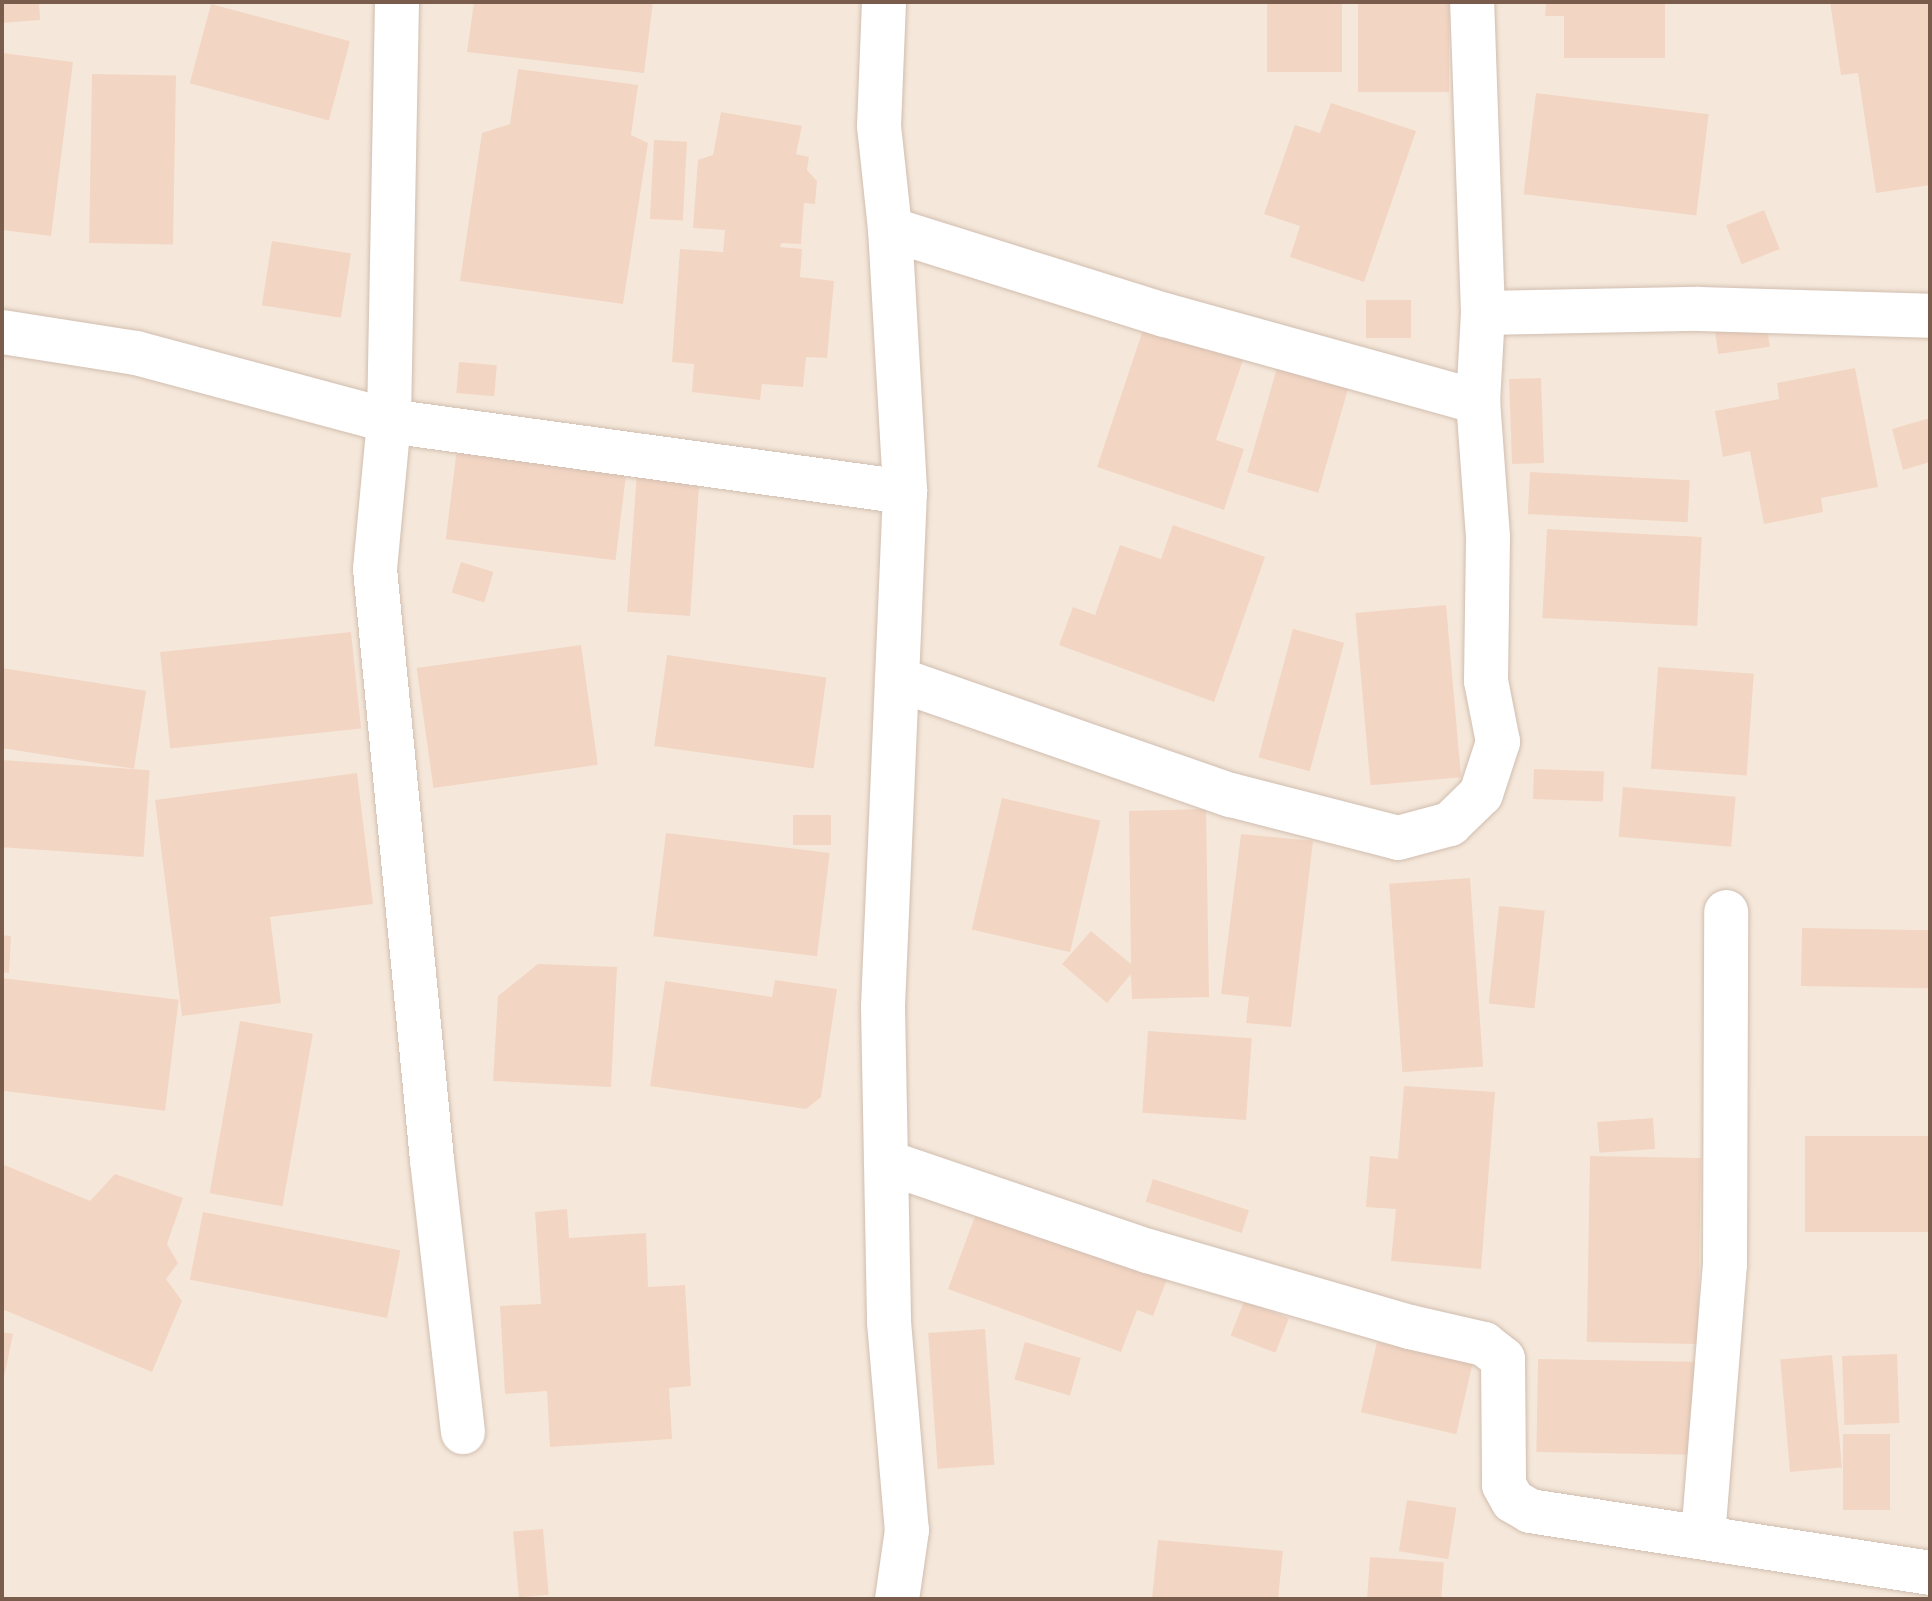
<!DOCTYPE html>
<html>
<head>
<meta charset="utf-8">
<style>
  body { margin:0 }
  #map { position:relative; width:1932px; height:1601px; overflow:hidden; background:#fdf6ec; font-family:Overpass,sans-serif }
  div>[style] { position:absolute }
  .residential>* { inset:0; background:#f5e8da; transform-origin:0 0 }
  .building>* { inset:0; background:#f3d5c3; transform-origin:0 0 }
  .roads { filter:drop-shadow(0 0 2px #d1beb0) drop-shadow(0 0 2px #d1beb0) }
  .street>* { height:44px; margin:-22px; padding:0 22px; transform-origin:22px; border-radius:22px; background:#fff }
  span { translate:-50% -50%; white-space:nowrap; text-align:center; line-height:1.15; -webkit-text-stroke:7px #fffaf3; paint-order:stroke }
  .frame { position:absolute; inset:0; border:4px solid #7a5c4d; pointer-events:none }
</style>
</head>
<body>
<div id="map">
  <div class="residential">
    <i style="left:2px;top:2px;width:1928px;height:1597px"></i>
  </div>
  <div class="building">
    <i style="clip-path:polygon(2px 2px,39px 2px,40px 20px,2px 23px)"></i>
    <i style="clip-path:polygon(474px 2px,653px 2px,644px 73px,467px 52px)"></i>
    <i style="left:1267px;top:2px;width:75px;height:70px"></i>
    <i style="left:1358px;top:2px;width:91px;height:90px"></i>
    <i style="clip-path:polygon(1546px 2px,1665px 2px,1665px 58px,1564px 58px,1564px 16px,1545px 16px)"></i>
    <i style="clip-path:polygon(1830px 2px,1930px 2px,1930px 185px,1876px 193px,1858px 73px,1841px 75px)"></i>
    <i style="left:211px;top:4px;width:144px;height:82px;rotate:15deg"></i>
    <i style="clip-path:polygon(2px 53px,73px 62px,51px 236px,2px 230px)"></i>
    <i style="clip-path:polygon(518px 69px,638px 85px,631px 135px,648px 143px,623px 304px,460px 281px,482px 133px,510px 124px)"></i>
    <i style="left:92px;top:74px;width:84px;height:169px;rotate:1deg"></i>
    <i style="left:1536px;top:93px;width:174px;height:102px;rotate:7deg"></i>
    <i style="clip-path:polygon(1331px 103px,1416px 131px,1364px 282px,1290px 257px,1300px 226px,1264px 214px,1295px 125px,1320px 133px)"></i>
    <i style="clip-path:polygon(721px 112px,802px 126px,796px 154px,809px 157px,807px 170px,817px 181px,815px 204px,804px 203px,801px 244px,781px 243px,780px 247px,802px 249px,800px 277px,834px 281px,827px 358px,806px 357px,803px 387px,762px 384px,760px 400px,692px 392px,694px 364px,672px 362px,680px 249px,723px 252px,725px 230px,693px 228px,698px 160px,713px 155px)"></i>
    <i style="left:654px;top:140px;width:33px;height:79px;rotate:3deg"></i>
    <i style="left:1764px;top:210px;width:42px;height:41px;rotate:68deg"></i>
    <i style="left:272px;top:241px;width:80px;height:65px;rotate:9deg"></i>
    <i style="left:1366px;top:300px;width:45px;height:38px"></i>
    <i style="clip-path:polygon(1149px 312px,1248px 345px,1216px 440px,1244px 449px,1224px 510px,1097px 467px)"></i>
    <i style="left:1766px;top:320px;width:27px;height:52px;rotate:82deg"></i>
    <i style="left:1281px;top:354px;width:74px;height:123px;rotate:16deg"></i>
    <i style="left:459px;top:362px;width:38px;height:31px;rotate:5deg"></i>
    <i style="clip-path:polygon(1855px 368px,1878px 487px,1821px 498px,1823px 512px,1764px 524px,1750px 451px,1723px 457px,1715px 411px,1779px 399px,1777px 383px)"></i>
    <i style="left:1541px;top:378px;width:85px;height:32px;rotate:88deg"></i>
    <i style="clip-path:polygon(1930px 418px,1930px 462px,1903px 470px,1892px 429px)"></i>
    <i style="left:457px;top:448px;width:171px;height:92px;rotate:7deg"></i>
    <i style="left:637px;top:471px;width:63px;height:141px;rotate:4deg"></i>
    <i style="left:1530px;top:472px;width:160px;height:42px;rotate:3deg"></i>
    <i style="clip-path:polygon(1173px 525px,1265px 557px,1214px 702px,1059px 645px,1073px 607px,1095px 615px,1120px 545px,1161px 559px)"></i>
    <i style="left:1547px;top:529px;width:155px;height:89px;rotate:3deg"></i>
    <i style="left:461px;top:562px;width:34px;height:32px;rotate:17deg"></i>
    <i style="left:1446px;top:605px;width:173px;height:91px;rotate:85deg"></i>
    <i style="left:1293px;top:629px;width:53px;height:133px;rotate:15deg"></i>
    <i style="left:351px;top:632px;width:97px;height:192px;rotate:84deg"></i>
    <i style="left:581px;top:645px;width:121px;height:166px;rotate:82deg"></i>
    <i style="left:667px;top:655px;width:161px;height:92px;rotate:8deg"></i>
    <i style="left:1658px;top:667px;width:96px;height:102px;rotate:4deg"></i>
    <i style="left:2px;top:668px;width:146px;height:79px;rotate:9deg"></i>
    <i style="left:2px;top:760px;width:148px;height:87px;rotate:4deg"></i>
    <i style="left:1534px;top:769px;width:70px;height:30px;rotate:2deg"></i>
    <i style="clip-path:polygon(357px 773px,373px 904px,270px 917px,281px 1003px,182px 1016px,155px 800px)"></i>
    <i style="left:1623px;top:787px;width:113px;height:50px;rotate:5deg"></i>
    <i style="left:1002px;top:798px;width:101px;height:135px;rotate:13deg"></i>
    <i style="clip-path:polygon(1206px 809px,1209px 997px,1132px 999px,1131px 974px,1107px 1003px,1062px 964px,1091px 931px,1131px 964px,1129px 811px)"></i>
    <i style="left:793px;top:815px;width:38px;height:30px"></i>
    <i style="left:666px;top:833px;width:165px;height:104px;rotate:7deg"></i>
    <i style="clip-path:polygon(1241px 834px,1313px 841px,1291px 1027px,1246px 1023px,1249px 997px,1221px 994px)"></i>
    <i style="left:1470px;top:878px;width:189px;height:81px;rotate:86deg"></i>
    <i style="left:1499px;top:906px;width:46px;height:98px;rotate:6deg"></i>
    <i style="left:1802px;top:928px;width:128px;height:58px;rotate:1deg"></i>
    <i style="clip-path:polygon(2px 935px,11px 936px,9px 973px,2px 972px)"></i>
    <i style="clip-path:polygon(538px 964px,617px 967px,611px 1087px,493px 1081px,498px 996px)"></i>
    <i style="left:2px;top:978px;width:178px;height:112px;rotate:7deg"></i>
    <i style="clip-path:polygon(775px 980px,837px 989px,821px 1097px,806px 1109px,650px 1086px,665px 981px,772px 997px)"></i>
    <i style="left:240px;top:1021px;width:74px;height:175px;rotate:10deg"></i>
    <i style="left:1148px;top:1031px;width:104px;height:82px;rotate:4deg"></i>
    <i style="clip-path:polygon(1404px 1086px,1495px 1092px,1481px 1269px,1391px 1261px,1396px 1209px,1366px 1207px,1370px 1156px,1398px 1159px)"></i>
    <i style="left:1653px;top:1118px;width:31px;height:56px;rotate:86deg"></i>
    <i style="left:1930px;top:1136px;width:96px;height:125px;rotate:90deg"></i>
    <i style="left:1590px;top:1156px;width:111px;height:186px;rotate:1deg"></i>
    <i style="clip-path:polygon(2px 1164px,90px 1201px,115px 1174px,183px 1198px,167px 1244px,178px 1263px,166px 1279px,182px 1301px,152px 1372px,2px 1309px)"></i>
    <i style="left:1153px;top:1179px;width:101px;height:24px;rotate:18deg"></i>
    <i style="clip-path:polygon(567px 1209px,569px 1238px,646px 1233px,648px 1287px,685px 1285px,691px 1386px,669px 1388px,672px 1439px,550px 1447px,547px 1391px,505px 1394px,500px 1306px,541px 1304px,535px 1212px)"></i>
    <i style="clip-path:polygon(977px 1211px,1175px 1258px,1153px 1316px,1137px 1310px,1121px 1352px,948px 1289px)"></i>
    <i style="left:203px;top:1212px;width:201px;height:69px;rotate:11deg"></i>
    <i style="left:1244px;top:1301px;width:48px;height:37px;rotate:21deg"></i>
    <i style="left:985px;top:1329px;width:136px;height:57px;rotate:86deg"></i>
    <i style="clip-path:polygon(2px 1332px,13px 1334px,3px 1382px,2px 1381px)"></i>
    <i style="left:1025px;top:1342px;width:58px;height:39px;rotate:16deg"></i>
    <i style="left:1377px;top:1342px;width:98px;height:72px;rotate:13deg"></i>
    <i style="left:1897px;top:1354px;width:69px;height:55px;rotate:88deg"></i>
    <i style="left:1832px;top:1355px;width:113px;height:52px;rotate:85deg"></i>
    <i style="left:1538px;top:1359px;width:184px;height:93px;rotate:1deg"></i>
    <i style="left:1843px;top:1434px;width:47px;height:76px"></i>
    <i style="left:1407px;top:1500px;width:50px;height:52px;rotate:9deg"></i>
    <i style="left:543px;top:1529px;width:66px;height:30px;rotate:85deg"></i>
    <i style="clip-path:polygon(1158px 1540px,1283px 1551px,1278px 1599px,1152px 1599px)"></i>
    <i style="left:1370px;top:1557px;width:74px;height:42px;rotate:4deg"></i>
  </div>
  <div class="roads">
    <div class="street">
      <i style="left:397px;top:2px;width:419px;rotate:91.1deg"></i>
      <i style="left:389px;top:421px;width:149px;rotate:95.4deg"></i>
      <i style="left:375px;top:569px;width:594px;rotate:84.49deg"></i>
      <i style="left:432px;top:1160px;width:274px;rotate:83.5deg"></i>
      <i style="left:884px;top:2px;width:124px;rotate:92.3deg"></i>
      <i style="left:879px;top:126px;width:104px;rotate:83.9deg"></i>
      <i style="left:890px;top:229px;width:263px;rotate:86.7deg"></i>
      <i style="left:905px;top:492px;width:515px;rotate:92.45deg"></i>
      <i style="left:883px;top:1007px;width:315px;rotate:88.9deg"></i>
      <i style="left:889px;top:1322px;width:209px;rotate:85.1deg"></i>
      <i style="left:907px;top:1530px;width:70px;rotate:98.2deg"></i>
      <i style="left:890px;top:229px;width:288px;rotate:17.4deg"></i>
      <i style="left:1165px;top:315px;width:325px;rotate:15.5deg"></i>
      <i style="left:1483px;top:313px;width:216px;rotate:-1.1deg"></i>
      <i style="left:1699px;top:309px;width:231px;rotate:1.7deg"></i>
      <i style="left:2px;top:332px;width:136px;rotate:8.9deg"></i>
      <i style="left:136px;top:353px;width:262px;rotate:15deg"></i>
      <i style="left:389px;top:421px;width:521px;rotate:7.83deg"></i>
      <i style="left:897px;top:679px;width:354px;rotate:19.2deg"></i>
      <i style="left:1231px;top:795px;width:172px;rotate:14.4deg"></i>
      <i style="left:1398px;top:838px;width:54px;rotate:-15.1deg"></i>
      <i style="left:1450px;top:824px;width:43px;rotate:-44.1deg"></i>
      <i style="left:1481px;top:794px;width:55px;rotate:-71.9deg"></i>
      <i style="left:1498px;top:742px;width:62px;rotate:-101.1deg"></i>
      <i style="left:1486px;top:681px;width:144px;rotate:-89.2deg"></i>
      <i style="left:1488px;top:537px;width:135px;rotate:-94.2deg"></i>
      <i style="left:1478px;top:402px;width:89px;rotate:-86.8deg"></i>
      <i style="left:1483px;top:313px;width:311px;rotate:-92deg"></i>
      <i style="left:886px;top:1162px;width:277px;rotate:18.8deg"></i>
      <i style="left:1148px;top:1251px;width:273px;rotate:16.2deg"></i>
      <i style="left:1410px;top:1327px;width:76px;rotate:12.9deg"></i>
      <i style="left:1484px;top:1344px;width:24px;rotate:38deg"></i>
      <i style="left:1503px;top:1359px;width:126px;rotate:89.5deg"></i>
      <i style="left:1504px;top:1485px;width:18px;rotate:61deg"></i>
      <i style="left:1513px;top:1501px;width:20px;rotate:30deg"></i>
      <i style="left:1530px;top:1511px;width:405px;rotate:8.8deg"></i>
      <i style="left:1703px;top:1537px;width:273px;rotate:-85.4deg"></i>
      <i style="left:1725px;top:1265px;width:353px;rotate:-89.8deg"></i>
    </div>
  </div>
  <div class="frame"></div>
</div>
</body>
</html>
